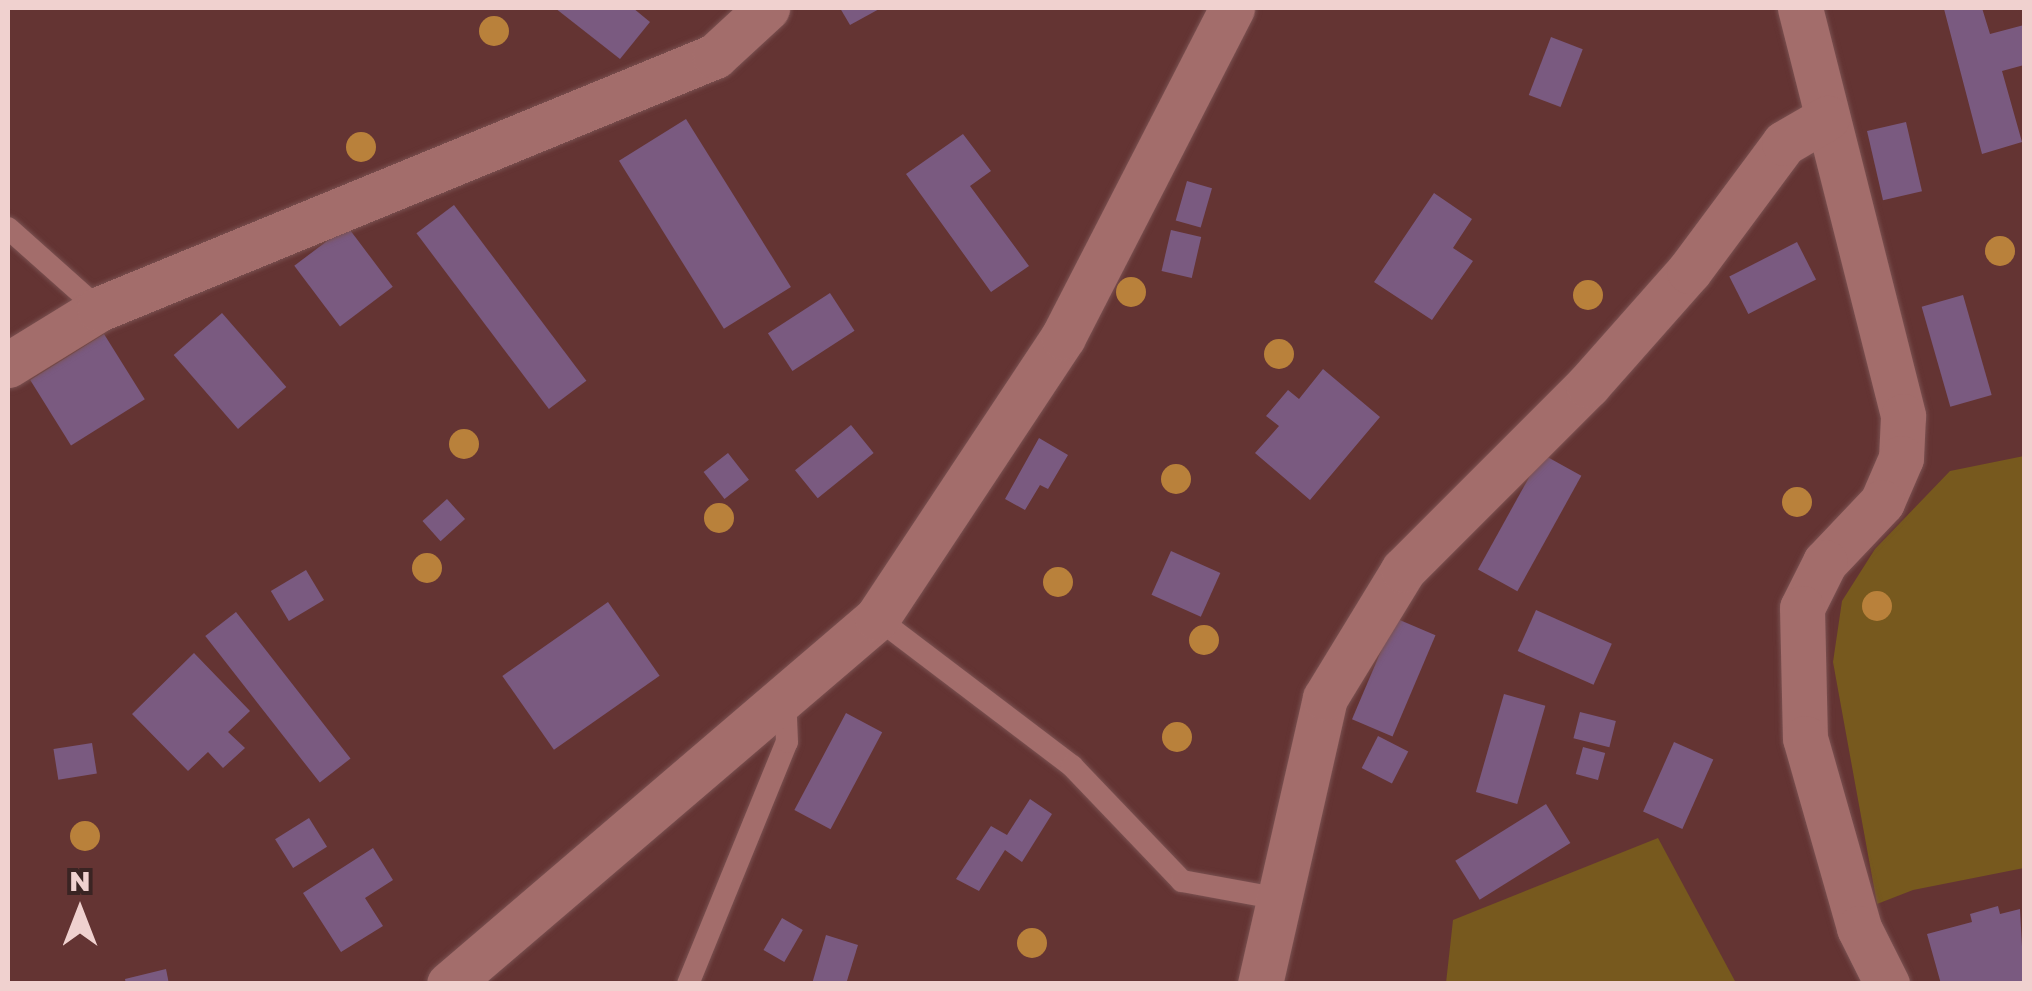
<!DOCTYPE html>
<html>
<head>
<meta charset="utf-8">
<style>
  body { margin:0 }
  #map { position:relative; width:2032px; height:991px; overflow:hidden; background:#643433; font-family:"Golos Text",sans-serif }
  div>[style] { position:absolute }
  .green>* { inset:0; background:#77591e }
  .building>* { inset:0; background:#7a5a80; transform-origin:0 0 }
  .roads { filter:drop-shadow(0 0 2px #7a5151) drop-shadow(0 0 2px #7a5151) }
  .service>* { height:22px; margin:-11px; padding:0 11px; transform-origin:11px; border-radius:11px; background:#a36d6b }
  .minor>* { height:45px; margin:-22.5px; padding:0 22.5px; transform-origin:22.5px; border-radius:22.5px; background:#a36d6b }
  .trees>* { width:30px; height:30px; margin:-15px; border-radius:50%; background:#b9813b }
  span { translate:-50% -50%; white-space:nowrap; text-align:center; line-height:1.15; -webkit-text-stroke:8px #3a2423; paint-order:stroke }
  .frame { position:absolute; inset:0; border:10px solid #f0d1cf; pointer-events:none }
  .north { position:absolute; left:30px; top:861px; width:100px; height:100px; -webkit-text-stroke:8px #3a2423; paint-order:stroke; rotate:0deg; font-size:28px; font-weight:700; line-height:40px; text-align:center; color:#f0d1cf }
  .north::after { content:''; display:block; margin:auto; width:35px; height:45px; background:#f0d1cf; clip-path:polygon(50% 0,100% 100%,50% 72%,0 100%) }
</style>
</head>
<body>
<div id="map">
  <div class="green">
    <i style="clip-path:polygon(2024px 456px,2024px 868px,1913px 890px,1877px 904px,1833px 662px,1842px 601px,1875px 549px,1950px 471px)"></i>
    <i style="clip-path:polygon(1658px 838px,1736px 983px,1446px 983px,1453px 920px)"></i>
  </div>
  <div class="building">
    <i style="clip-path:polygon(555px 8px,633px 8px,650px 22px,620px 59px)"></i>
    <i style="clip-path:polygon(840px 8px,881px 8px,850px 25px)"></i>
    <i style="clip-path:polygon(1950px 8px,1982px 8px,1990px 34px,2024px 25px,2024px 65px,2002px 71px,2022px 142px,1982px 154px,1944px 9px)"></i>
    <i style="left:1551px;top:37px;width:34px;height:62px;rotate:21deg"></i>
    <i style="left:686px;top:119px;width:198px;height:79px;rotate:58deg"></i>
    <i style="left:1906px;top:122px;width:71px;height:40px;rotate:77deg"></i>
    <i style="clip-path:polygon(963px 134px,991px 171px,970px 186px,1029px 266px,991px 292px,906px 174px)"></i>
    <i style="left:1187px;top:181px;width:26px;height:41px;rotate:16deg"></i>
    <i style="clip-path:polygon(1434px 193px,1472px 219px,1453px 248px,1473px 261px,1432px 320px,1374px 282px)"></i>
    <i style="left:454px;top:205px;width:220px;height:47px;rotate:53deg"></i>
    <i style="left:347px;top:226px;width:76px;height:66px;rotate:53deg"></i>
    <i style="left:1171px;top:230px;width:31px;height:42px;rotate:13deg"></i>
    <i style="left:1797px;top:242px;width:42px;height:76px;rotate:63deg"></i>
    <i style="left:830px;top:293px;width:45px;height:74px;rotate:57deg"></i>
    <i style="left:1963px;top:295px;width:104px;height:43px;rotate:74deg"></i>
    <i style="left:222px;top:313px;width:98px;height:64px;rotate:49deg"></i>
    <i style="left:104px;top:334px;width:77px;height:87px;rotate:58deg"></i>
    <i style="clip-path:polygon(1323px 369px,1380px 417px,1310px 500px,1255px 453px,1279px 426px,1266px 416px,1288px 390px,1299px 399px)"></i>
    <i style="left:851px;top:425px;width:36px;height:72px;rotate:51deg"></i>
    <i style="clip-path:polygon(1039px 438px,1068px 455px,1048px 489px,1040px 485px,1025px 510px,1005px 499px)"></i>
    <i style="left:728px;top:453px;width:34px;height:31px;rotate:52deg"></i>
    <i style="left:1542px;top:454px;width:45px;height:132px;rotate:29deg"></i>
    <i style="left:447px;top:499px;width:27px;height:33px;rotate:48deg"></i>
    <i style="left:1171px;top:551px;width:54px;height:48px;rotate:24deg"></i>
    <i style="left:306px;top:570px;width:35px;height:41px;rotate:59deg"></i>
    <i style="left:608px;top:602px;width:90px;height:129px;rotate:55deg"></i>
    <i style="left:1536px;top:610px;width:83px;height:45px;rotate:24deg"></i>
    <i style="left:236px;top:612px;width:186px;height:39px;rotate:52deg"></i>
    <i style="left:1395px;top:618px;width:44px;height:110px;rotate:23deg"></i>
    <i style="clip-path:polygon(194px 653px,250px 711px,228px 732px,245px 748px,223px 768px,208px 752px,188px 771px,132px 714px)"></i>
    <i style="left:1504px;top:694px;width:43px;height:102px;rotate:16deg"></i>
    <i style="left:1580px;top:712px;width:37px;height:27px;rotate:14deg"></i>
    <i style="left:846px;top:713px;width:41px;height:110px;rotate:28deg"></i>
    <i style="left:1378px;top:736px;width:34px;height:36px;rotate:27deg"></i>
    <i style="left:1674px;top:742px;width:43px;height:76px;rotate:24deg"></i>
    <i style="left:92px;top:743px;width:31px;height:39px;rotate:81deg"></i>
    <i style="left:1583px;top:747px;width:23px;height:28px;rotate:15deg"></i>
    <i style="clip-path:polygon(1030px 799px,1052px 814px,1022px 862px,1005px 850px,979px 891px,956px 879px,991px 826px,1007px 835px)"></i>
    <i style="left:1546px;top:804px;width:46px;height:107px;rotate:58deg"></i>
    <i style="left:309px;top:818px;width:34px;height:40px;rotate:58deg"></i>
    <i style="clip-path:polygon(373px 848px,393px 880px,365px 898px,383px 926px,341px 952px,303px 893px)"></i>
    <i style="clip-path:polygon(1998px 906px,2000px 914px,2020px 909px,2024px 984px,1941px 984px,1927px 934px,1972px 922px,1970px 914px)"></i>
    <i style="left:782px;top:918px;width:24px;height:37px;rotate:30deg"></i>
    <i style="clip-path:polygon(826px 935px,858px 945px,846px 984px,812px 984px)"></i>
    <i style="clip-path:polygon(166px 969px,169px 984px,126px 984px,125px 979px)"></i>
  </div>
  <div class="roads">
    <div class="service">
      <i style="left:8px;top:228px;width:122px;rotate:41.7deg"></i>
      <i style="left:877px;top:618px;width:245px;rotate:37.2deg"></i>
      <i style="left:1072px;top:766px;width:159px;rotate:46.3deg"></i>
      <i style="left:1182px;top:881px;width:95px;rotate:10.4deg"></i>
      <i style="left:688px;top:984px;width:261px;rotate:-67.8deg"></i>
      <i style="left:787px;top:742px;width:47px;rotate:-92.4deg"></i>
    </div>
    <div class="minor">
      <i style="left:1800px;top:8px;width:421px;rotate:75.8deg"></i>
      <i style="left:1903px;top:416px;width:42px;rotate:92.7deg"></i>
      <i style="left:1901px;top:458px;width:48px;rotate:113.4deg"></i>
      <i style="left:1882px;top:502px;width:83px;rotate:133.5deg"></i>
      <i style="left:1825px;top:562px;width:51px;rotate:116.6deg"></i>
      <i style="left:1802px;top:608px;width:130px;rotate:88.7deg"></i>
      <i style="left:1805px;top:738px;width:198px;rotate:74.1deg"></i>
      <i style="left:1859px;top:928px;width:63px;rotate:63.4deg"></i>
      <i style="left:8px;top:365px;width:107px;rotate:-31.6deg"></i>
      <i style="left:99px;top:309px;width:666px;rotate:-22.33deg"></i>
      <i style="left:715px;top:56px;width:71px;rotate:-42.7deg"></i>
      <i style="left:449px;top:984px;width:563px;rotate:-40.54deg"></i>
      <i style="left:877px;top:618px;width:337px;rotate:-56.5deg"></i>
      <i style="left:1063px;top:337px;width:370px;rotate:-62.8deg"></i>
      <i style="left:1260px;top:984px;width:293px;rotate:-77.2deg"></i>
      <i style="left:1325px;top:698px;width:150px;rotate:-58.6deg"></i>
      <i style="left:1403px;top:570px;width:262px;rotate:-45deg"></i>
      <i style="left:1588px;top:385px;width:152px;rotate:-48.5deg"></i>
      <i style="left:1689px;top:271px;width:159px;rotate:-53.4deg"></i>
      <i style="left:1784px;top:143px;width:50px;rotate:-30.2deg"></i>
    </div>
  </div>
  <div class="trees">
    <i style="left:494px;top:31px"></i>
    <i style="left:361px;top:147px"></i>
    <i style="left:2000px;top:251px"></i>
    <i style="left:1131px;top:292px"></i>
    <i style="left:1588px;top:295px"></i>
    <i style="left:1279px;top:354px"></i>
    <i style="left:464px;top:444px"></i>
    <i style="left:1176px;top:479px"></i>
    <i style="left:1797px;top:502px"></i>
    <i style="left:719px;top:518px"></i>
    <i style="left:427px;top:568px"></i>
    <i style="left:1058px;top:582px"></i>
    <i style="left:1877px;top:606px"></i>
    <i style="left:1204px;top:640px"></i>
    <i style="left:1177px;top:737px"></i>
    <i style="left:85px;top:836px"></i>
    <i style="left:1032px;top:943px"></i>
  </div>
  <div class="frame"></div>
  <div class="north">N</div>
</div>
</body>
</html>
